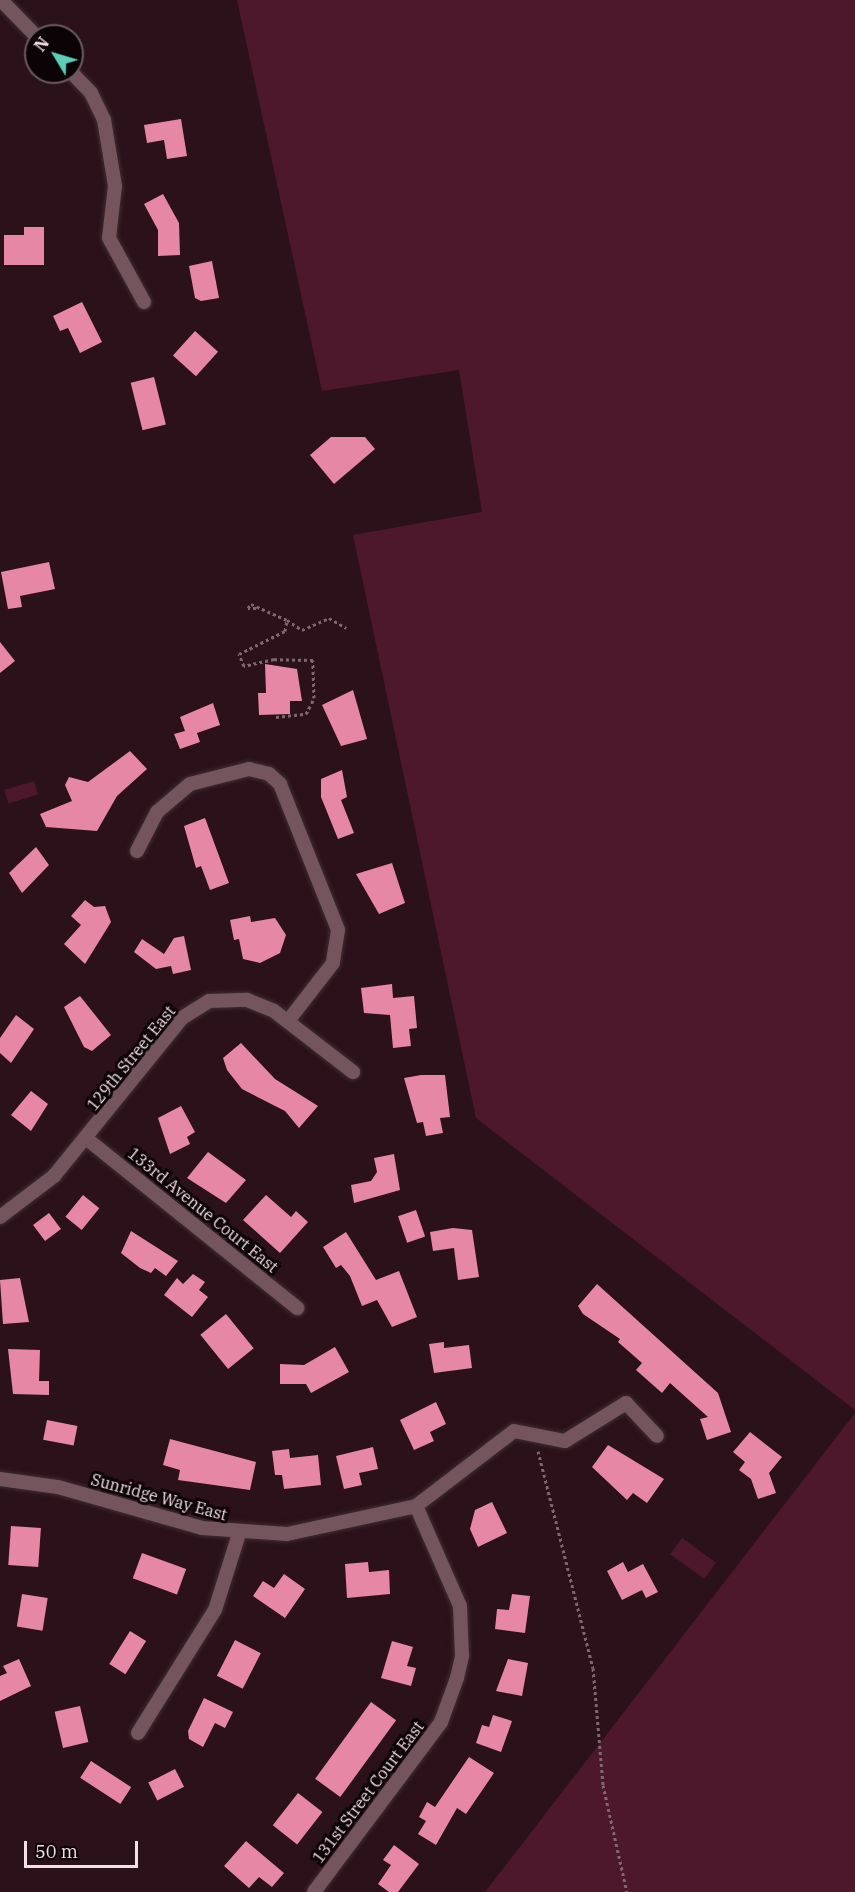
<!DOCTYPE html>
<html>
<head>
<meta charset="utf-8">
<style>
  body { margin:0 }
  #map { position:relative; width:855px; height:1892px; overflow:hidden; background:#2b111a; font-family:"IBM Plex Serif",serif }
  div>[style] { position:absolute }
  .green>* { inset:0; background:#4e182c; transform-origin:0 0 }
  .building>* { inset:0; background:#e787a6; transform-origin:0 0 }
  .path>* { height:3px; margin-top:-1.5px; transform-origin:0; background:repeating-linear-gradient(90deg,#7f676f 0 3px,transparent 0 6px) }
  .roads { filter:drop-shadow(0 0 2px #3f2d32) drop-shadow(0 0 2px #3f2d32) }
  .minor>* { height:14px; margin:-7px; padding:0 7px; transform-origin:7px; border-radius:7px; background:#74545d }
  span { translate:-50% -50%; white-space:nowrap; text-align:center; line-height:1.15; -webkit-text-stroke:6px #0c0306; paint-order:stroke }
  .street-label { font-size:16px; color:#f3dfe5 }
  .north { position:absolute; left:24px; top:24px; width:60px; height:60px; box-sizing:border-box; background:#0c0306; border:2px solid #685b5f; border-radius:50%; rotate:308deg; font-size:16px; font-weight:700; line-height:24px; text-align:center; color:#f3dfe5 }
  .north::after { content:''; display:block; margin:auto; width:21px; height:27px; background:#5cceba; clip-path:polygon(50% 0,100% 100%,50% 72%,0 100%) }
  .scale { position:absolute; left:24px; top:1841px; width:114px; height:27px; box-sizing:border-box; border:3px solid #f3dfe5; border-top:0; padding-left:8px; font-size:18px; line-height:21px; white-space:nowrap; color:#f3dfe5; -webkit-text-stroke:4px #0c0306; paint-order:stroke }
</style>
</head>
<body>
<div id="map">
  <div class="green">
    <i style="clip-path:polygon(237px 0,855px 0,855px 1410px,476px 1118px,353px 535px,482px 512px,459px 370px,322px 391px)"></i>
    <i style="left:34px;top:781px;width:14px;height:31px;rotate:73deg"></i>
    <i style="clip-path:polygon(855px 1413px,855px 1892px,485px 1892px)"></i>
    <i style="left:682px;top:1538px;width:42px;height:20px;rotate:36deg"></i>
  </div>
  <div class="building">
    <i style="clip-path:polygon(181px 119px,187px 156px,167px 159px,164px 140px,147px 143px,144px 125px)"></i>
    <i style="clip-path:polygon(163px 194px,179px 223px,180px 255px,158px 256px,158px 230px,144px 204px)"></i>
    <i style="clip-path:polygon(24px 227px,44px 227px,44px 265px,4px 265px,4px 235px,24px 235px)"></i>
    <i style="clip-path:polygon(212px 261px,219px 298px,201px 301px,195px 298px,189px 266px)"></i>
    <i style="clip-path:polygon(82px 302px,102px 342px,80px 353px,68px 328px,60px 331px,53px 316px)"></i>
    <i style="left:195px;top:331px;width:31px;height:33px;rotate:42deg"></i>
    <i style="left:154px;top:377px;width:49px;height:24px;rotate:76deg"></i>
    <i style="clip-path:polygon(331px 437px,365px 437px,375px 449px,334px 484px,310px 455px)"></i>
    <i style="clip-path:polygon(49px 562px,55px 589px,20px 596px,22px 607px,8px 609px,1px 572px)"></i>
    <i style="clip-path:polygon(0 642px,15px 661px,0 673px)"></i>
    <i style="clip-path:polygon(265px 664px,297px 669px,302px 701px,290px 701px,290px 714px,259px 715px,258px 693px,266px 693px)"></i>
    <i style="clip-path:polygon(353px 690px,367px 739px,341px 746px,322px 705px)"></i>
    <i style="clip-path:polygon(213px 703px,220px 725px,197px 733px,200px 742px,180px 749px,174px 734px,185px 731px,180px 717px)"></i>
    <i style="clip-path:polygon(130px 751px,147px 769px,117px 796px,97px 831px,46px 827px,40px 814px,72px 801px,65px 785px,69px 777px,88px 782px)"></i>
    <i style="clip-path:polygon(342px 770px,347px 797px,341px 800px,354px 833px,338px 839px,321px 797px,321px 779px)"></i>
    <i style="clip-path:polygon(205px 818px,229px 883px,210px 890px,201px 866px,196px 868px,184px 826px)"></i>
    <i style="clip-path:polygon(36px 847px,49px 865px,22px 893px,9px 873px)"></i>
    <i style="clip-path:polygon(392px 863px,405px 903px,379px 914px,356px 874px)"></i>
    <i style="clip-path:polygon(85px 900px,94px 907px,105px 906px,111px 922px,85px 964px,64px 944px,81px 925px,71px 916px)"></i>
    <i style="clip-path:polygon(250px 916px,251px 922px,275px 918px,286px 935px,280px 953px,260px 963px,243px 959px,239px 939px,234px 940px,230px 920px)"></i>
    <i style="clip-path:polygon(184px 936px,191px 970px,173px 974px,171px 966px,156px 969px,134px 952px,142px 939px,164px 954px,174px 938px)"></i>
    <i style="clip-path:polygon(392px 984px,393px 998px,414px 996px,417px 1028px,409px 1029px,411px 1046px,393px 1048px,390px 1015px,364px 1013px,361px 988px)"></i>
    <i style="clip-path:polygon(80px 996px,111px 1035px,92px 1051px,84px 1047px,64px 1007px)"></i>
    <i style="clip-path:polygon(16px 1015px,34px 1029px,11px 1063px,0 1053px,0 1038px)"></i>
    <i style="clip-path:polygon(241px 1043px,275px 1079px,318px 1106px,299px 1128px,285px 1111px,242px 1089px,227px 1070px,223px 1058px)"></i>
    <i style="clip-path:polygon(421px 1075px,445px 1075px,450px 1117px,440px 1118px,443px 1133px,426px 1136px,423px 1122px,417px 1123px,404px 1078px)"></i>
    <i style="clip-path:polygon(31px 1091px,48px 1104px,31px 1131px,11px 1115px)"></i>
    <i style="clip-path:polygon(181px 1106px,195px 1132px,187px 1137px,190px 1144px,170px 1154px,158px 1118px)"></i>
    <i style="clip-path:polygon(208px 1152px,246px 1180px,226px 1203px,187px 1178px)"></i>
    <i style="clip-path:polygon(394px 1154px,400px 1190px,354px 1203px,351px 1185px,371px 1181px,377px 1172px,374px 1158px)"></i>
    <i style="left:83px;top:1195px;width:21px;height:28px;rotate:39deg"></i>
    <i style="clip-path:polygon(266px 1195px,291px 1217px,296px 1211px,308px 1222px,280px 1253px,243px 1220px)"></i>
    <i style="left:416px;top:1210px;width:28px;height:19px;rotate:71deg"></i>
    <i style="left:49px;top:1213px;width:20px;height:20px;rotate:53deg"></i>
    <i style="clip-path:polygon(453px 1228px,472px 1230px,479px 1277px,458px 1280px,454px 1248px,433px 1251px,430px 1232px)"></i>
    <i style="clip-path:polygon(131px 1231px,178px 1261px,166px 1276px,155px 1268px,151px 1273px,140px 1268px,121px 1253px)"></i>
    <i style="clip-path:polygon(346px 1232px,376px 1280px,399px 1271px,417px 1317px,392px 1327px,377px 1300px,362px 1306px,350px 1276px,341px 1265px,336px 1268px,323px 1247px)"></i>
    <i style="clip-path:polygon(193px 1274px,205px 1282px,199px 1290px,208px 1297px,192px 1317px,164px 1295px,177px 1278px,183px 1284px)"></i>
    <i style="clip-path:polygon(20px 1278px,29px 1322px,3px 1324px,0 1280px)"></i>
    <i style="clip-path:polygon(597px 1284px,718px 1393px,731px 1432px,707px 1440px,700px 1419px,708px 1417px,670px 1383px,662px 1393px,636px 1370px,642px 1363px,618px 1342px,620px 1339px,583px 1314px,578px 1306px)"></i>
    <i style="left:226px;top:1314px;width:44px;height:33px;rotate:51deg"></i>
    <i style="clip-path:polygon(444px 1342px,444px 1348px,469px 1345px,472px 1368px,434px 1373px,429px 1344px)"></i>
    <i style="clip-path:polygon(335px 1347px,349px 1372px,311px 1393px,306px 1384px,280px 1384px,280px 1364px,304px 1365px)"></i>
    <i style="clip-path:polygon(8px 1349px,40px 1350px,39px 1381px,49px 1381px,49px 1395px,13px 1394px)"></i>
    <i style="clip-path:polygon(436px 1402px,446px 1424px,430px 1432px,434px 1441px,414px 1450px,400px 1420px)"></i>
    <i style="left:47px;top:1420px;width:31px;height:20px;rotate:11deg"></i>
    <i style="clip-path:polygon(750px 1432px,782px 1457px,769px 1473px,776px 1493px,758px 1499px,751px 1479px,739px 1470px,745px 1462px,733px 1452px)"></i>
    <i style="clip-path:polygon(170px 1439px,256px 1462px,250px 1490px,178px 1480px,180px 1470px,163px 1465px)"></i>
    <i style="clip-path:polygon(608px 1445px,664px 1479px,647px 1503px,633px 1493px,627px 1500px,592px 1467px)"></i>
    <i style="clip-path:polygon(373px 1447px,378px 1469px,359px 1473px,362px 1485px,344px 1489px,336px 1456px)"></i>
    <i style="clip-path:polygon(289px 1449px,290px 1458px,318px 1455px,321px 1485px,284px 1489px,282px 1475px,275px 1475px,272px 1451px)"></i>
    <i style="clip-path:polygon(492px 1502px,507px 1533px,478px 1547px,470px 1529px,475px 1510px)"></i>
    <i style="left:11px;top:1526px;width:30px;height:39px;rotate:4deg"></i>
    <i style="left:142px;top:1553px;width:47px;height:27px;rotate:20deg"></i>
    <i style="clip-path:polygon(368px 1562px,369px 1572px,389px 1570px,390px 1594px,347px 1598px,345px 1564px)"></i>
    <i style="clip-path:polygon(623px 1562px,628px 1572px,643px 1564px,658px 1592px,646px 1598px,642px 1590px,622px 1600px,607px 1571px)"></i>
    <i style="clip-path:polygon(284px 1574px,305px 1589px,285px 1618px,253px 1596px,263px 1581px,274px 1588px)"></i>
    <i style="left:22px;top:1594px;width:26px;height:33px;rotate:9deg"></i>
    <i style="clip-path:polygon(512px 1594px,530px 1596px,525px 1633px,495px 1629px,497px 1609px,509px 1610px)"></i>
    <i style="left:130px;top:1631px;width:19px;height:39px;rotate:32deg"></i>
    <i style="left:235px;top:1640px;width:29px;height:40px;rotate:27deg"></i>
    <i style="clip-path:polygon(392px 1641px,413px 1647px,407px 1666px,416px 1668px,411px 1686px,381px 1678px)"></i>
    <i style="clip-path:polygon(19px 1659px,31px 1686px,0 1701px,0 1676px,7px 1673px,3px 1666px)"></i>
    <i style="clip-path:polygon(508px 1659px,528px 1663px,522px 1696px,496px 1691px)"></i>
    <i style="clip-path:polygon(204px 1698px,233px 1712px,225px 1728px,215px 1723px,203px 1747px,189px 1739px,188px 1731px)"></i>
    <i style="left:371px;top:1702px;width:31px;height:95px;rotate:36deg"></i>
    <i style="left:80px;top:1706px;width:37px;height:26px;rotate:77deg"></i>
    <i style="clip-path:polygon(493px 1715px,512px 1721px,501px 1752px,476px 1743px,482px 1725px,489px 1727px)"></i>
    <i style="clip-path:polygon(469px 1757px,494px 1773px,466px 1814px,457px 1808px,436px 1845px,418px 1834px,426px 1821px,419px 1817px,427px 1802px,435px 1807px)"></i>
    <i style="left:91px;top:1761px;width:48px;height:20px;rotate:33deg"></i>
    <i style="left:175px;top:1769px;width:20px;height:30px;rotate:63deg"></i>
    <i style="left:298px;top:1793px;width:31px;height:41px;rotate:38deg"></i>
    <i style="clip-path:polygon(246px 1841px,284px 1873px,272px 1887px,259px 1877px,249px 1888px,224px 1866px)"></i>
    <i style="clip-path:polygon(394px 1845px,419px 1864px,398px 1892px,389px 1892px,378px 1884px,391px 1865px,383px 1860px)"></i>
  </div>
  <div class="path">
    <i style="left:256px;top:608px;width:8px;rotate:180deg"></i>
    <i style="left:248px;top:608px;width:5px;rotate:-53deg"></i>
    <i style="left:251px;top:604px;width:39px;rotate:24deg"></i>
    <i style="left:276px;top:717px;width:30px;rotate:-6deg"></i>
    <i style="left:306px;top:714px;width:18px;rotate:-63deg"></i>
    <i style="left:314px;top:698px;width:38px;rotate:-92deg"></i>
    <i style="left:313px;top:660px;width:39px;rotate:-179deg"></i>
    <i style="left:274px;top:659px;width:31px;rotate:167deg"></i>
    <i style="left:244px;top:666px;width:13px;rotate:-113deg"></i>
    <i style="left:239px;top:654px;width:51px;rotate:-26.6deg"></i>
    <i style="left:285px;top:631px;width:11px;rotate:-80deg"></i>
    <i style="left:287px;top:620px;width:18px;rotate:34deg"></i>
    <i style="left:302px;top:630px;width:30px;rotate:-24deg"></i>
    <i style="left:329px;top:618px;width:20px;rotate:30deg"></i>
    <i style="left:538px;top:1451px;width:224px;rotate:75.8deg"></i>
    <i style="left:593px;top:1668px;width:117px;rotate:85.1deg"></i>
    <i style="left:603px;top:1785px;width:110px;rotate:77.4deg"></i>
  </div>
  <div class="roads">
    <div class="minor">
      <i style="left:1px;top:0;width:50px;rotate:45.8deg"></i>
      <i style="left:71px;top:72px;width:29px;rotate:46deg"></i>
      <i style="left:91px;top:93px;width:30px;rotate:64deg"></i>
      <i style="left:104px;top:120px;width:67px;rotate:80.5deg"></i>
      <i style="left:115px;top:186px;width:52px;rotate:96.6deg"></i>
      <i style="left:109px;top:238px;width:73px;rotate:61.3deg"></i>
      <i style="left:137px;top:851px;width:44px;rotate:-62.9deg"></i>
      <i style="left:157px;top:812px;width:43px;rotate:-40.3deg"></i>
      <i style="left:190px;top:784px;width:61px;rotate:-14.3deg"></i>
      <i style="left:249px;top:769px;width:21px;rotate:14deg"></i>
      <i style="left:269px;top:774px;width:15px;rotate:42deg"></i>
      <i style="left:280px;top:784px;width:157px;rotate:68.3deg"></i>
      <i style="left:338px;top:930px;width:33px;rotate:99deg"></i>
      <i style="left:333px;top:963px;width:73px;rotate:127.8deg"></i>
      <i style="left:87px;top:1139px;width:270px;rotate:38.8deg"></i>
      <i style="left:0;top:1217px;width:68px;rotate:-37.2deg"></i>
      <i style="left:54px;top:1176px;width:203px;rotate:-51deg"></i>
      <i style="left:182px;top:1018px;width:32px;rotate:-32deg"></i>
      <i style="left:209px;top:1001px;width:38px;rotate:-2deg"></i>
      <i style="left:247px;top:1000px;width:29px;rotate:22deg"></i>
      <i style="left:274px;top:1011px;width:100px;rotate:37.7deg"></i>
      <i style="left:0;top:1479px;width:59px;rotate:7.9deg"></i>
      <i style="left:58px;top:1487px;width:150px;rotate:15.9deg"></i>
      <i style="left:202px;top:1528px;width:85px;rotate:4deg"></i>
      <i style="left:287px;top:1534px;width:132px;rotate:-12.2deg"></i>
      <i style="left:416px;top:1506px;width:123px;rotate:-37.4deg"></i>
      <i style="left:514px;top:1431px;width:52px;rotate:11.1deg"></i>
      <i style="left:565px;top:1441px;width:72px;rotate:-31.9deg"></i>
      <i style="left:626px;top:1403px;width:45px;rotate:46.8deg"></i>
      <i style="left:138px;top:1733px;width:145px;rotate:-58deg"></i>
      <i style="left:215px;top:1610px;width:80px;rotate:-72.5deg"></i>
      <i style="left:314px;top:1892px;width:212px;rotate:-53.2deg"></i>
      <i style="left:441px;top:1722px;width:47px;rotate:-70deg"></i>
      <i style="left:457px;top:1678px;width:23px;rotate:-77deg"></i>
      <i style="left:462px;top:1656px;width:50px;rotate:-92.3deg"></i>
      <i style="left:460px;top:1606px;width:109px;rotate:-113.7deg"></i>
    </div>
  </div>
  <div class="street-label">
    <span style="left:131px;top:1058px;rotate:-51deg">129th Street East</span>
    <span style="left:203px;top:1210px;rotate:39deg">133rd Avenue Court East</span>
    <span style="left:159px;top:1497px;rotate:15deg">Sunridge Way East</span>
    <span style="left:368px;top:1792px;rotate:-53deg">131st Street Court East</span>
  </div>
  <div class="north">N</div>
  <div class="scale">50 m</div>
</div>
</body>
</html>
